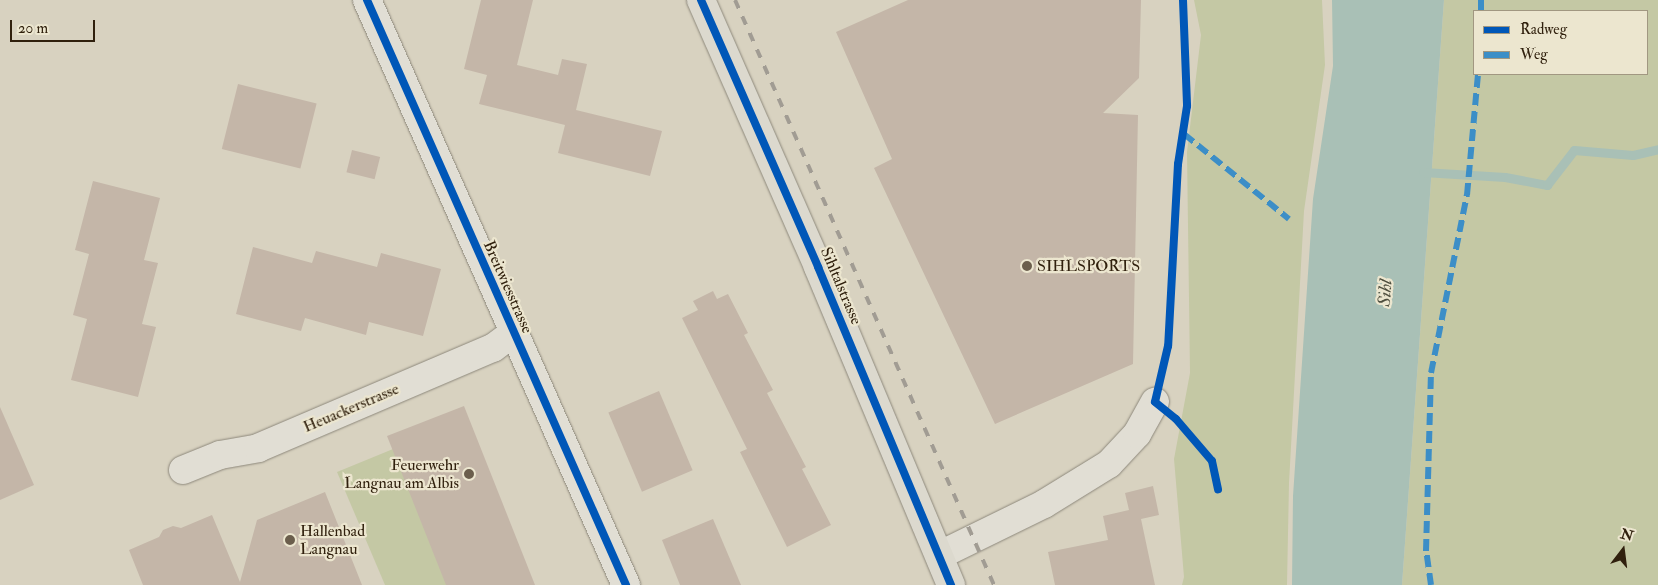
<!DOCTYPE html>
<html>
<head>
<meta charset="utf-8">
<style>
  body { margin:0 }
  #map { position:relative; width:1658px; height:585px; overflow:hidden; background:#d8d2c0; font-family:"IM FELL Double Pica",serif }
  div>[style] { position:absolute }
  .green>* { inset:0; background:#c4c8a4 }
  .water>* { inset:0; background:#a9c0b6 }
  .stream>* { height:9px; margin:-4.5px; padding:0 4.5px; transform-origin:4.5px; border-radius:4.5px; background:#a9c0b6 }
  .building>* { inset:0; background:#c4b6a8; transform-origin:0 0 }
  .roads { filter:drop-shadow(0 0 1px #8d887b) drop-shadow(0 0 1px #8d887b) }
  .minor>* { height:28px; margin:-14px; padding:0 14px; transform-origin:14px; border-radius:14px; background:#e1ded4 }
  .primary>* { height:28px; margin:-14px; padding:0 14px; transform-origin:14px; border-radius:14px; background:#dcd9ce }
  .rail>* { height:4px; margin-top:-2px; transform-origin:0; background:repeating-linear-gradient(90deg,#a19c93 0 9px,transparent 0 18px) }
  .quiet>* { height:6px; margin-top:-3px; transform-origin:0; background:repeating-linear-gradient(90deg,#3c8ec7 0 12px,transparent 0 18px) }
  .cycleway>* { height:8px; margin:-4px; padding:0 4px; transform-origin:4px; border-radius:4px; background:#0057b8 }
  .dots>* { width:14px; height:14px; translate:-50% -50%; box-sizing:border-box; border:2px solid #ece6cf; border-radius:50% }
  span { translate:-50% -50%; white-space:nowrap; text-align:center; line-height:1.15; -webkit-text-stroke:4.5px #ece6cf; paint-order:stroke }
  .poi-label { font-size:16px; color:#30200d }
  .left { translate:0 -50%; text-align:left }
  .right { translate:-100% -50%; text-align:right }
  .street-label { font-size:16px; color:#30200d }
  .water-label { font-size:18px; color:#4e4e3e; font-style:italic }
  .legend { position:absolute; left:1473px; top:10px; width:175px; height:65px; box-sizing:border-box; background:#ece6cf; border:1px solid #a19781; margin:0; padding:6px 9px; list-style:none; font-size:15px; color:#30200d }
  .legend li { display:flex; align-items:center; gap:10px; height:25px }
  .legend b { width:25px; border:1px solid #a19781 }
  .north { position:absolute; left:1598px; top:525px; width:50px; height:50px; -webkit-text-stroke:4px #ece6cf; paint-order:stroke; rotate:15deg; font-size:14px; font-weight:700; line-height:20px; text-align:center; color:#30200d }
  .north::after { content:''; display:block; margin:auto; width:18px; height:22px; background:#30200d; clip-path:polygon(50% 0,100% 100%,50% 72%,0 100%) }
  .scale { position:absolute; left:10px; top:20px; width:85px; height:22px; box-sizing:border-box; border:2px solid #30200d; border-top:0; padding-left:6px; font-size:15px; line-height:18px; white-space:nowrap; color:#30200d; -webkit-text-stroke:4px #ece6cf; paint-order:stroke }
</style>
</head>
<body>
<div id="map">
  <div class="green">
    <i style="clip-path:polygon(1194px 0,1322px 0,1325px 65px,1304px 211px,1289px 483px,1287px 585px,1182px 585px,1184px 577px,1174px 459px,1190px 373px,1187px 152px,1201px 35px)"></i>
    <i style="clip-path:polygon(evenodd,1444px 0,1658px 0,1658px 585px,1402px 585px,1444px 0,1474px 11px,1647px 11px,1647px 74px,1474px 74px,1474px 11px)"></i>
    <i style="clip-path:polygon(454px 424px,521px 585px,385px 585px,337px 472px)"></i>
  </div>
  <div class="water">
    <i style="clip-path:polygon(1332px 0,1444px 0,1402px 585px,1292px 585px,1293px 496px,1313px 199px,1333px 66px)"></i>
  </div>
  <div class="stream">
    <i style="left:1423px;top:172px;width:82px;rotate:3.5deg"></i>
    <i style="left:1505px;top:177px;width:43px;rotate:10.8deg"></i>
    <i style="left:1547px;top:185px;width:44px;rotate:-52.4deg"></i>
    <i style="left:1574px;top:150px;width:59px;rotate:4.8deg"></i>
    <i style="left:1633px;top:155px;width:26px;rotate:-13deg"></i>
  </div>
  <div class="building">
    <i style="clip-path:polygon(481px 0,533px 0,517px 65px,558px 75px,562px 59px,587px 64px,576px 110px,662px 131px,650px 176px,558px 153px,565px 125px,479px 104px,487px 75px,464px 69px)"></i>
    <i style="clip-path:polygon(908px 0,1141px 0,1139px 78px,1103px 113px,1138px 115px,1133px 364px,995px 424px,874px 168px,892px 159px,836px 32px)"></i>
    <i style="left:238px;top:84px;width:81px;height:67px;rotate:14deg"></i>
    <i style="left:352px;top:150px;width:29px;height:23px;rotate:14deg"></i>
    <i style="clip-path:polygon(93px 181px,160px 198px,144px 260px,158px 263px,142px 324px,156px 327px,138px 397px,71px 380px,87px 319px,73px 315px,89px 254px,75px 250px)"></i>
    <i style="clip-path:polygon(253px 247px,312px 263px,316px 251px,377px 267px,381px 253px,441px 269px,423px 336px,369px 322px,366px 335px,305px 318px,301px 331px,236px 314px)"></i>
    <i style="clip-path:polygon(713px 291px,717px 299px,728px 294px,748px 333px,744px 335px,773px 390px,767px 393px,806px 467px,802px 469px,831px 525px,787px 547px,740px 452px,747px 449px,682px 318px,698px 310px,693px 301px)"></i>
    <i style="left:659px;top:391px;width:86px;height:55px;rotate:67deg"></i>
    <i style="clip-path:polygon(464px 406px,535px 585px,446px 585px,387px 436px)"></i>
    <i style="clip-path:polygon(0 407px,34px 485px,0 500px)"></i>
    <i style="clip-path:polygon(1153px 486px,1159px 515px,1141px 519px,1155px 585px,1055px 585px,1048px 552px,1108px 540px,1103px 516px,1129px 510px,1125px 493px)"></i>
    <i style="clip-path:polygon(325px 492px,362px 585px,143px 585px,129px 550px,159px 537px,163px 530px,173px 526px,181px 528px,212px 515px,240px 582px,257px 520px)"></i>
    <i style="clip-path:polygon(713px 519px,741px 585px,680px 585px,662px 540px)"></i>
  </div>
  <div class="roads">
    <div class="minor">
      <i style="left:367px;top:0;width:640px;rotate:66.12deg"></i>
      <i style="left:183px;top:470px;width:40px;rotate:-22deg"></i>
      <i style="left:220px;top:455px;width:39px;rotate:-10deg"></i>
      <i style="left:258px;top:448px;width:255px;rotate:-23.1deg"></i>
      <i style="left:493px;top:348px;width:26px;rotate:-37deg"></i>
      <i style="left:940px;top:555px;width:116px;rotate:-26.1deg"></i>
      <i style="left:1044px;top:504px;width:76px;rotate:-31.6deg"></i>
      <i style="left:1109px;top:464px;width:41px;rotate:-47deg"></i>
      <i style="left:1137px;top:434px;width:37px;rotate:-61deg"></i>
    </div>
    <div class="primary">
      <i style="left:701px;top:0;width:292px;rotate:66.3deg"></i>
      <i style="left:818px;top:267px;width:345px;rotate:67.3deg"></i>
    </div>
  </div>
  <div class="rail">
    <i style="left:735px;top:0;width:640px;rotate:66.12deg"></i>
  </div>
  <div class="quiet">
    <i style="left:1481px;top:0;width:11px;rotate:90deg"></i>
    <i style="left:1184px;top:134px;width:135px;rotate:39deg"></i>
    <i style="left:1431px;top:585px;width:34px;rotate:-98deg"></i>
    <i style="left:1426px;top:551px;width:178px;rotate:-88.4deg"></i>
    <i style="left:1431px;top:373px;width:182px;rotate:-78.6deg"></i>
    <i style="left:1467px;top:195px;width:121px;rotate:-84.8deg"></i>
  </div>
  <div class="cycleway">
    <i style="left:367px;top:0;width:640px;rotate:66.12deg"></i>
    <i style="left:701px;top:0;width:292px;rotate:66.3deg"></i>
    <i style="left:818px;top:267px;width:345px;rotate:67.3deg"></i>
    <i style="left:1183px;top:0;width:106px;rotate:87.8deg"></i>
    <i style="left:1187px;top:106px;width:59px;rotate:98.8deg"></i>
    <i style="left:1178px;top:164px;width:182px;rotate:93.1deg"></i>
    <i style="left:1168px;top:346px;width:57px;rotate:103.1deg"></i>
    <i style="left:1155px;top:402px;width:27px;rotate:39deg"></i>
    <i style="left:1176px;top:419px;width:55px;rotate:49.4deg"></i>
    <i style="left:1212px;top:461px;width:29px;rotate:78deg"></i>
  </div>
  <div class="dots">
    <i style="left:1027px;top:266px;background:#6b5e4c"></i>
    <i style="left:469px;top:474px;background:#6b5e4c"></i>
    <i style="left:290px;top:540px;background:#6b5e4c"></i>
  </div>
  <div class="poi-label">
    <span class="left" style="left:1037px;top:266px">SIHLSPORTS</span>
    <span class="right" style="left:459px;top:474px">Feuerwehr<br>Langnau am Albis</span>
    <span class="left" style="left:300px;top:540px">Hallenbad<br>Langnau</span>
  </div>
  <div class="street-label">
    <span style="left:841px;top:286px;rotate:67deg">Sihltalstrasse</span>
    <span style="left:508px;top:287px;rotate:66deg">Breitwiesstrasse</span>
    <span style="left:351px;top:408px;rotate:-23deg">Heuackerstrasse</span>
  </div>
  <div class="water-label">
    <span style="left:1386px;top:293px;rotate:-86deg">Sihl</span>
  </div>
  <ul class="legend">
  <li><b style="height:6px;background:#0057b8"></b>Radweg</li>
  <li><b style="height:6px;background:#3c8ec7"></b>Weg</li>
  </ul>
  <div class="north">N</div>
  <div class="scale">20 m</div>
</div>
</body>
</html>
